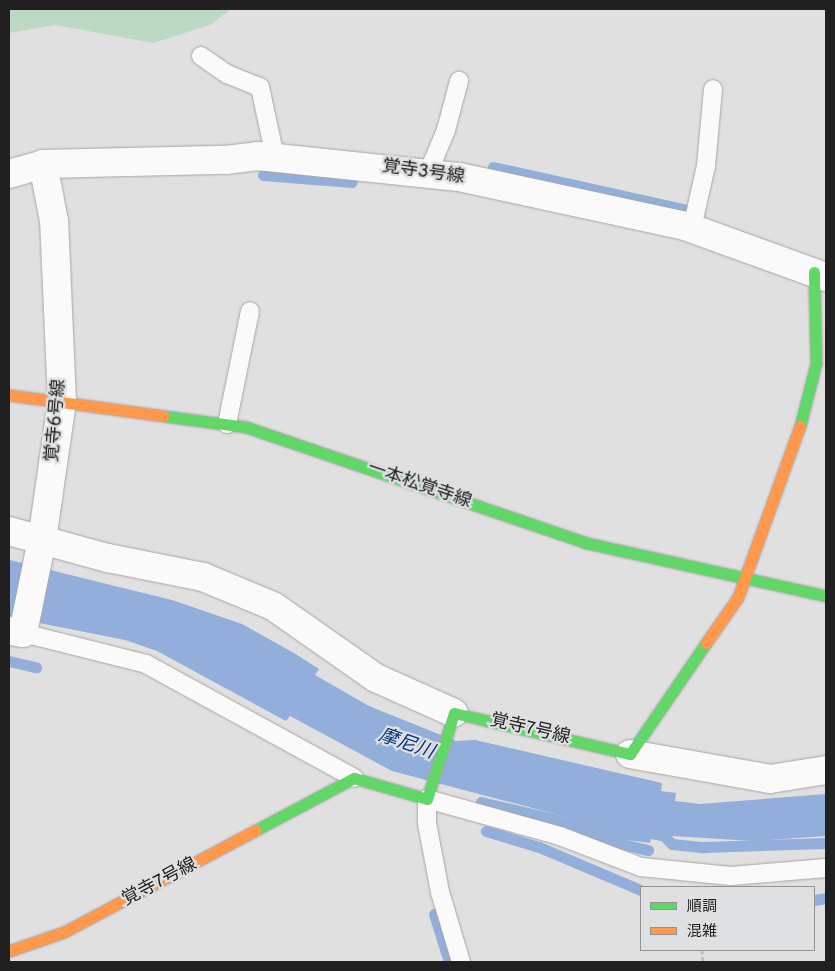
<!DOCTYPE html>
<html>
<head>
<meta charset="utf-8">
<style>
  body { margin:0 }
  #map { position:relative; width:835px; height:971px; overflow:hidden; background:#e0e0e0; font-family:Overpass,"Noto Sans JP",sans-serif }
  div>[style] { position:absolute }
  .green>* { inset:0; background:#bcd9c4 }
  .water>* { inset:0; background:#92afdb }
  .stream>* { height:11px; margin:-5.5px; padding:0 5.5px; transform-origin:5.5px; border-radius:5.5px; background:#92afdb }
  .path>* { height:3px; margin-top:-1.5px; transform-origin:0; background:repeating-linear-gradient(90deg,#c0c0c1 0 4px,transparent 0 6.5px) }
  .roads { filter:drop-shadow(0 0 1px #a6a6a7) drop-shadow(0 0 1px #a6a6a7) }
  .lane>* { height:18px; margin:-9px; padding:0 9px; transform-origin:9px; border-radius:9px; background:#fafafa }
  .street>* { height:28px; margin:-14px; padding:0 14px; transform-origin:14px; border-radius:14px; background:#fafafa }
  .fast>* { height:11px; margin:-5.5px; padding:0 5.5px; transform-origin:5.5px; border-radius:5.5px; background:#63d668 }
  .slow>* { height:11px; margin:-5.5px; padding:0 5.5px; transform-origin:5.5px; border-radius:5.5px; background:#ff974d }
  span { translate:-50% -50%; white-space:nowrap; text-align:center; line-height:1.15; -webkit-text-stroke:4.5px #dfe0e1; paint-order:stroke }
  .street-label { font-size:18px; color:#202021 }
  .water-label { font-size:19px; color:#00347e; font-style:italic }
  .frame { position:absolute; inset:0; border:10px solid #202021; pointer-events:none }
  .legend { position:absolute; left:640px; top:886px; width:175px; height:65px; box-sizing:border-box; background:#dfe0e1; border:1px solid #939394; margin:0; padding:6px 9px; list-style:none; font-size:15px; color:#202021 }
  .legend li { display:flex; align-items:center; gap:10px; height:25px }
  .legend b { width:25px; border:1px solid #939394 }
</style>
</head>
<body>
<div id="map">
  <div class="green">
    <i style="clip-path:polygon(9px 9px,231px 9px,210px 25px,153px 43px,55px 25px,9px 33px)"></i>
  </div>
  <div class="water">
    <i style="clip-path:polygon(46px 569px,172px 600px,242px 624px,294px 653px,319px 669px,315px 675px,369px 706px,456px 741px,475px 740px,662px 783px,661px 791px,676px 793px,675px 801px,700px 804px,826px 794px,826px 836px,753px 841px,672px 836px,670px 843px,651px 839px,650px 843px,619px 839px,555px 814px,392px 771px,290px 716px,286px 721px,157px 651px,125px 640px,9px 617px,9px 570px,25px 574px)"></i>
  </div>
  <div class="stream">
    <i style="left:493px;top:167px;width:195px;rotate:12.5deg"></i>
    <i style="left:263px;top:175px;width:89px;rotate:4.5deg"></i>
    <i style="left:9px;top:565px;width:16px;rotate:14deg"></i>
    <i style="left:9px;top:661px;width:28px;rotate:13deg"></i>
    <i style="left:481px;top:802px;width:75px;rotate:13.1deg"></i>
    <i style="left:554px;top:819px;width:63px;rotate:21.3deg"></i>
    <i style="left:613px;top:842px;width:36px;rotate:13deg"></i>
    <i style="left:486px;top:831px;width:55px;rotate:16.8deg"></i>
    <i style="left:539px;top:847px;width:111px;rotate:22.9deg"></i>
    <i style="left:667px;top:839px;width:7px;rotate:45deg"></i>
    <i style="left:672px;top:844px;width:31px;rotate:6deg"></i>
    <i style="left:703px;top:847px;width:123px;rotate:-1.9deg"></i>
    <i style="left:814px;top:900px;width:12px;rotate:-9deg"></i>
    <i style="left:434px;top:914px;width:50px;rotate:72.6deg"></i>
  </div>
  <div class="path">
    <i style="left:702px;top:950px;width:12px;rotate:85deg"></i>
  </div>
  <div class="roads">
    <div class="lane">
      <i style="left:201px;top:56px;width:32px;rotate:35deg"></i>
      <i style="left:227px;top:74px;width:35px;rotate:22deg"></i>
      <i style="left:260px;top:87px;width:72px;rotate:77.9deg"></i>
      <i style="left:428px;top:173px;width:47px;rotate:-67.3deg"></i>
      <i style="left:446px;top:130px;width:51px;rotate:-75.1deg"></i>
      <i style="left:692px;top:228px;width:64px;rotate:-77.3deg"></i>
      <i style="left:706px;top:166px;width:77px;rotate:-84.8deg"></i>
      <i style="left:227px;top:424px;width:115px;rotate:-78.5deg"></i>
      <i style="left:23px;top:633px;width:127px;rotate:14.1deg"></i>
      <i style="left:146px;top:664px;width:237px;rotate:28.7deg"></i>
      <i style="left:461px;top:962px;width:73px;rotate:-106.7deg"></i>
      <i style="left:440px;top:892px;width:70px;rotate:-100.7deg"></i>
      <i style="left:427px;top:823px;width:24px;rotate:-90deg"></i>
      <i style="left:427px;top:799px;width:138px;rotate:15.5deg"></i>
      <i style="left:560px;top:836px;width:87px;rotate:20.9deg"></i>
      <i style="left:641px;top:867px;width:90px;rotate:5.7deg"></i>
      <i style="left:731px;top:876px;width:95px;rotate:-4.8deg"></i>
    </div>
    <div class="street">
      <i style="left:9px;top:174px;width:35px;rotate:-16deg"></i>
      <i style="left:43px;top:164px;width:183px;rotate:-1.3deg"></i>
      <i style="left:226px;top:160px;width:32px;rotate:-7deg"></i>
      <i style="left:258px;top:156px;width:202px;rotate:6deg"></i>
      <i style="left:459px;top:177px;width:231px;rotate:12.2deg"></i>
      <i style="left:685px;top:226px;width:150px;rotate:19.9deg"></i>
      <i style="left:9px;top:531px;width:103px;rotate:15.3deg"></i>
      <i style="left:108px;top:558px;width:97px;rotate:11.3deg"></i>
      <i style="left:203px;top:577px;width:76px;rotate:22.5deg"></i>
      <i style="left:273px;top:606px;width:126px;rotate:35deg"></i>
      <i style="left:376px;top:678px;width:85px;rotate:24.2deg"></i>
      <i style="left:9px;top:631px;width:14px;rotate:8deg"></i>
      <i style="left:23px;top:633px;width:95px;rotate:-78.5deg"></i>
      <i style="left:42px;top:540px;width:139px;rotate:-81.8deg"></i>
      <i style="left:62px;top:402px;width:181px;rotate:-92.5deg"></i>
      <i style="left:54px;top:221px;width:58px;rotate:-100.9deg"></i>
      <i style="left:630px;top:754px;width:142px;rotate:10.1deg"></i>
      <i style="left:770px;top:779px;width:57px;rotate:-9.1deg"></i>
    </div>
    <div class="fast">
      <i style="left:164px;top:416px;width:83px;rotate:7.6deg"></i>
      <i style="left:246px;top:427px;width:360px;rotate:18.8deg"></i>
      <i style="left:587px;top:543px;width:245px;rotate:12.5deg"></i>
      <i style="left:800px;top:426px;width:65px;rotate:-75.7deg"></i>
      <i style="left:816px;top:363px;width:91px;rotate:-91.3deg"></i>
      <i style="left:256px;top:830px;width:111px;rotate:-28deg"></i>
      <i style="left:354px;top:778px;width:76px;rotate:16deg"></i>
      <i style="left:427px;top:799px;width:90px;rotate:-72.6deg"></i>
      <i style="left:454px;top:713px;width:181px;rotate:13.1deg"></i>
      <i style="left:630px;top:754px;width:135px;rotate:-55.6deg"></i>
    </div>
    <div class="slow">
      <i style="left:9px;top:395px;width:156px;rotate:7.7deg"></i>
      <i style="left:706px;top:643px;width:56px;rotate:-55.2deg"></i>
      <i style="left:738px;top:597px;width:182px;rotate:-70.1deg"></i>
      <i style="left:9px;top:951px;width:58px;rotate:-19.1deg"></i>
      <i style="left:64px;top:932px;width:217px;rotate:-28deg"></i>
    </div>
  </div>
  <div class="street-label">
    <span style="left:423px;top:173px;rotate:8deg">覚寺3号線</span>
    <span style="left:57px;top:421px;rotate:-85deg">覚寺6号線</span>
    <span style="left:419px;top:486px;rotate:19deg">一本松覚寺線</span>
    <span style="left:530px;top:730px;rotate:13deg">覚寺7号線</span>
    <span style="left:160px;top:883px;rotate:-28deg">覚寺7号線</span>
  </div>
  <div class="water-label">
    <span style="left:406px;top:745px;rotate:19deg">摩尼川</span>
  </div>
  <div class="frame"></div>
  <ul class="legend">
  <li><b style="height:6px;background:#63d668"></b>順調</li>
  <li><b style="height:6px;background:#ff974d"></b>混雑</li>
  </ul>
</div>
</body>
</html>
